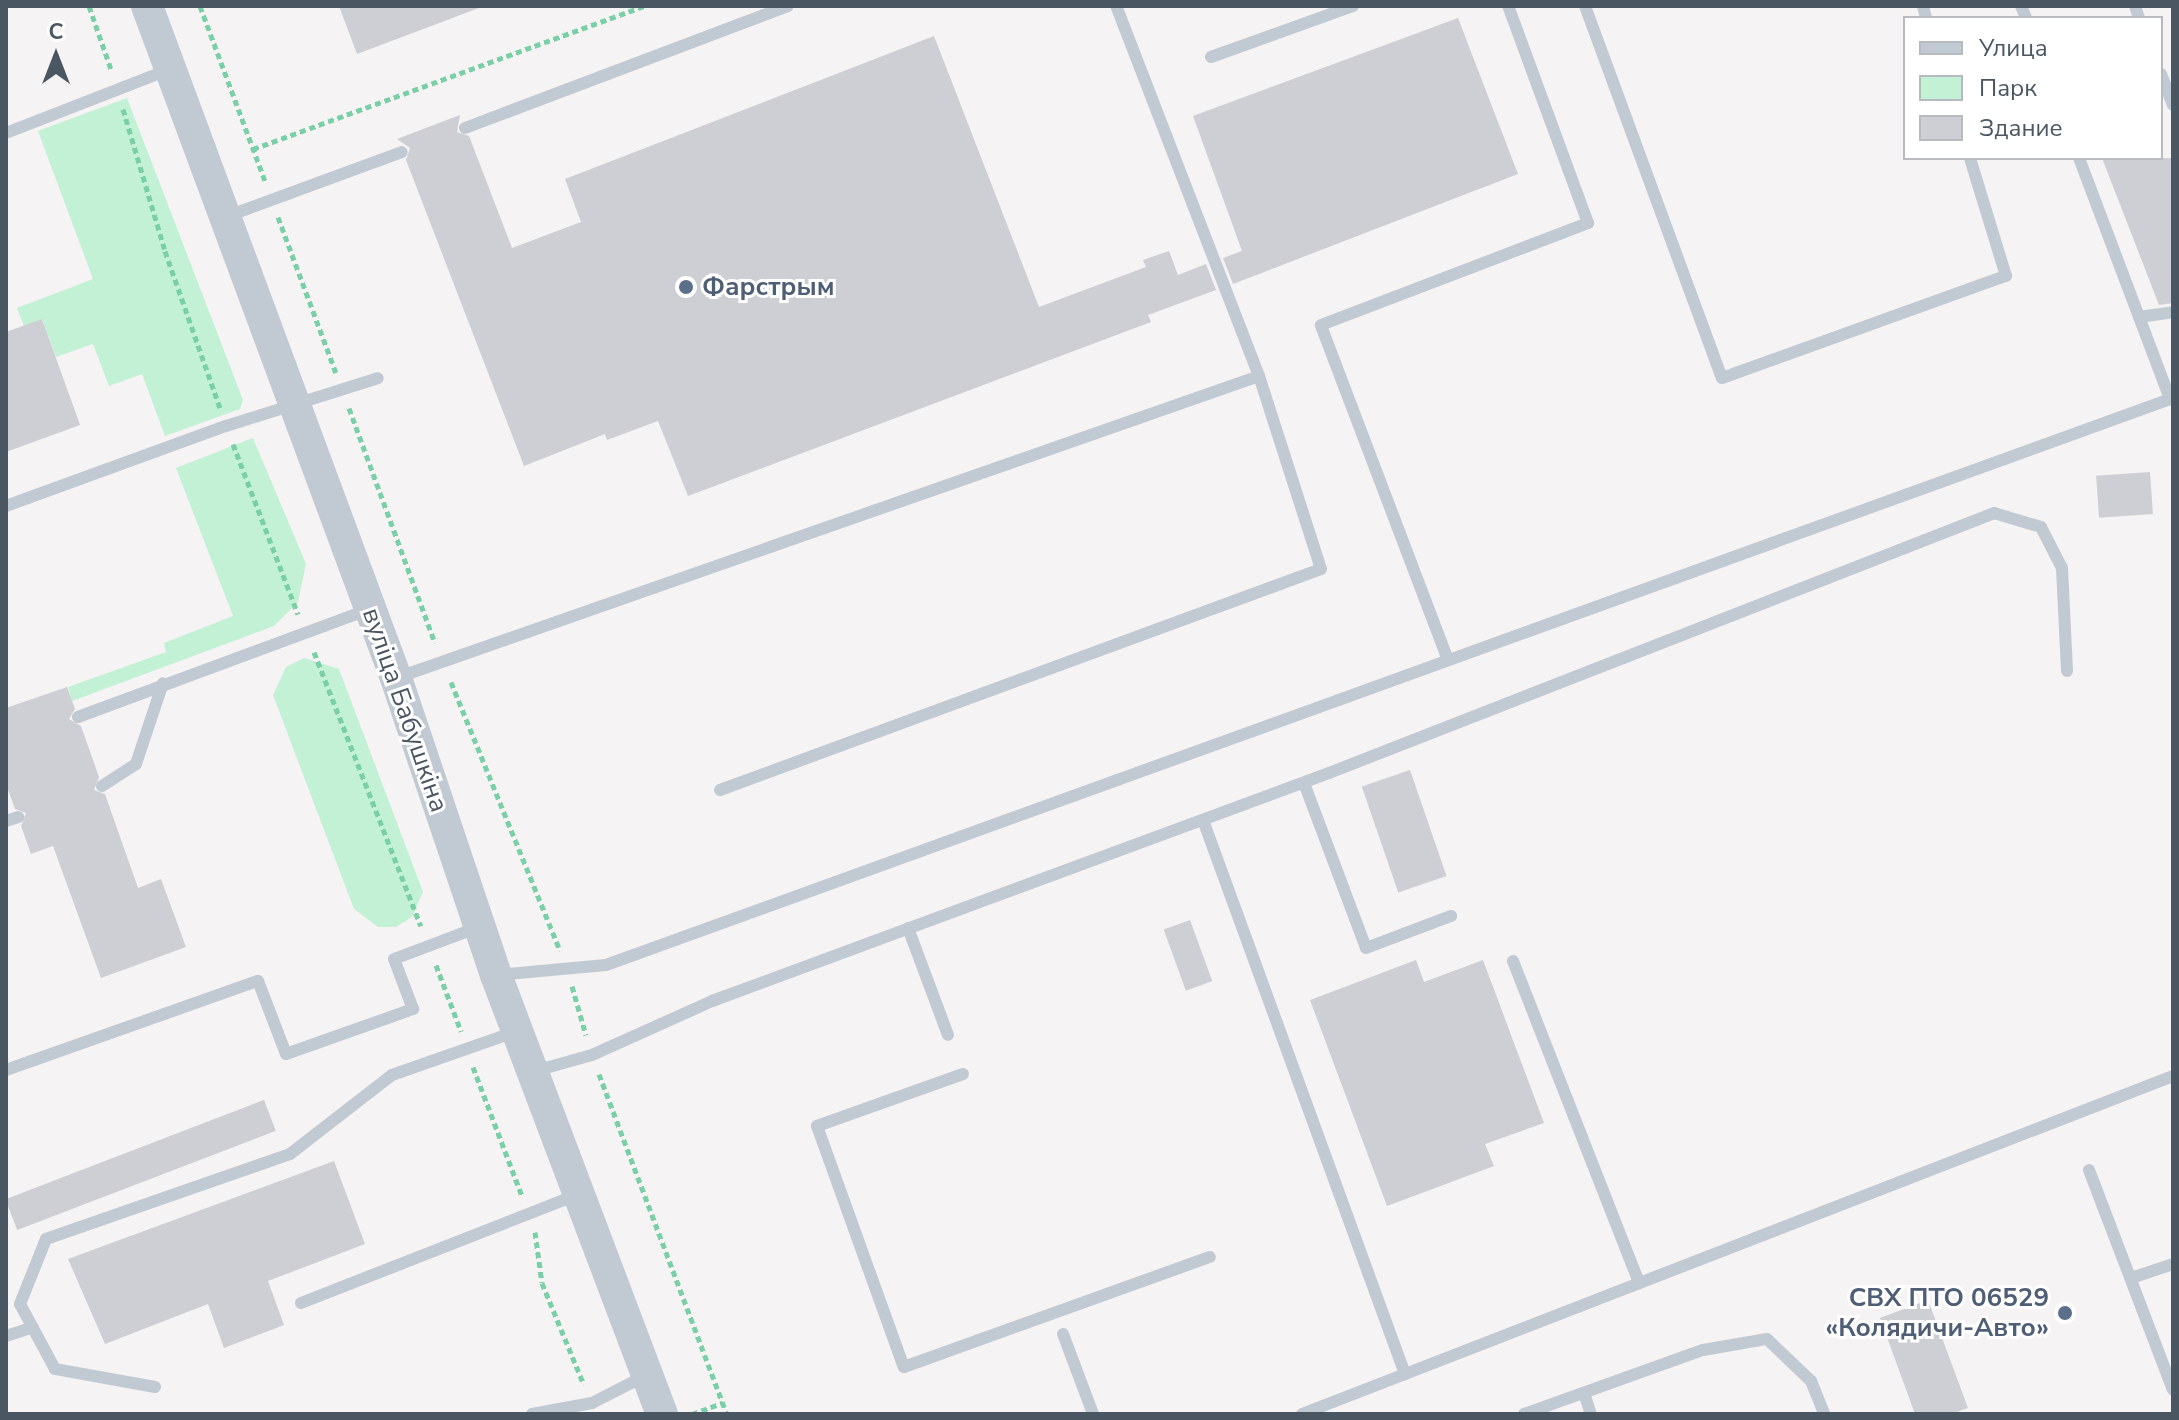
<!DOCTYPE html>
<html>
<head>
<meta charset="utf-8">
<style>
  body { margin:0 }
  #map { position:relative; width:2179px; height:1420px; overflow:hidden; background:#f5f3f3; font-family:"Nunito Sans",sans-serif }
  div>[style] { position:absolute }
  .green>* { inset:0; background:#c3f1d5 }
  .building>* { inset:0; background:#cdcfd5; transform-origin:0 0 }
  .path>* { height:5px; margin-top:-2.5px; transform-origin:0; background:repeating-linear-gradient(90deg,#7ad0a6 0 6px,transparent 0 10px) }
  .service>* { height:12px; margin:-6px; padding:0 6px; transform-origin:6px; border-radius:6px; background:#c1cad2 }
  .tertiary>* { height:32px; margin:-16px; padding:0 16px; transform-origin:16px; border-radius:16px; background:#c1cad2 }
  .dots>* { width:22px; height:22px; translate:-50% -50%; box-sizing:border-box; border:4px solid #fff; border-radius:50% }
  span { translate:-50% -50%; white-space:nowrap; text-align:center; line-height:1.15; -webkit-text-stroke:6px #fff; paint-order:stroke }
  .service-label { font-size:26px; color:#4e5e75; font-weight:700 }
  .left { translate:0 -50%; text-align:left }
  .right { translate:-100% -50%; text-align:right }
  .street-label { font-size:26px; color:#4a5661 }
  .frame { position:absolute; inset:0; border:8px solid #4a5661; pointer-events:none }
  .legend { position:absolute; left:1903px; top:16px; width:260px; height:144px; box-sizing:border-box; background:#fff; border:2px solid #b7bbc0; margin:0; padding:10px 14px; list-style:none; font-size:24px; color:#4a5661 }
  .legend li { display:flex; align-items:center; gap:16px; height:40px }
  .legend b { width:40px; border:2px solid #b7bbc0 }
  .north { position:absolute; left:16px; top:16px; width:80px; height:80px; -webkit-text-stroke:6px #fff; paint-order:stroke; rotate:0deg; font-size:22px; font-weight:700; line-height:32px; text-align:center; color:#4a5661 }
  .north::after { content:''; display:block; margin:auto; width:28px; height:36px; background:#4a5661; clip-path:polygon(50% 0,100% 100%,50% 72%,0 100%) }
</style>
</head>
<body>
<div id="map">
  <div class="green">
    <i style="clip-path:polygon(127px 98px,243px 400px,240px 409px,165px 436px,142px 374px,109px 386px,93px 344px,56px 357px,42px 319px,24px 326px,17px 308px,93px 279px,38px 131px)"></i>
    <i style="clip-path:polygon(253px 438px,306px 564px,298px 602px,274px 626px,72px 701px,68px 687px,166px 652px,164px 643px,233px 616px,176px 468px)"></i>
    <i style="clip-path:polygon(304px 658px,339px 669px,423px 892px,412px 917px,396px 927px,378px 927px,354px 909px,273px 695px,286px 667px)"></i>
  </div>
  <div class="building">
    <i style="clip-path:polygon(339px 6px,479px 6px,479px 8px,357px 54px)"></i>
    <i style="clip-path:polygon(1458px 18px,1518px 174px,1233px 284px,1223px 258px,1242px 251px,1193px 116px)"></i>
    <i style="clip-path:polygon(934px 36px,1039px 307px,1146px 267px,1143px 260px,1169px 251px,1178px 275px,1206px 264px,1216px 290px,1148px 315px,1151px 322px,688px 496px,658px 421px,607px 440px,605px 434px,524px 466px,406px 160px,410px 148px,397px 139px,460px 115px,457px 132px,469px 136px,512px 248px,581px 222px,565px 179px)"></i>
    <i style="clip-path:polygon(2102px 158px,2173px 158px,2173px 303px,2159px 305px)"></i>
    <i style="clip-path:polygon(42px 319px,80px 425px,6px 452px,6px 332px)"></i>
    <i style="left:2150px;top:472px;width:42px;height:54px;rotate:86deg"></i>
    <i style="clip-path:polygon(67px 687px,75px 709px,69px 719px,81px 726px,99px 777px,94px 790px,105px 794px,138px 888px,161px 879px,186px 947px,101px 978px,53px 846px,31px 854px,21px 826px,26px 813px,15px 809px,6px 784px,6px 708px)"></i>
    <i style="left:1410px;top:770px;width:112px;height:51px;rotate:71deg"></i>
    <i style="left:1190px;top:920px;width:65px;height:28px;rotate:70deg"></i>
    <i style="clip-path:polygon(1416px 960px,1424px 982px,1483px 960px,1544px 1123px,1485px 1144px,1494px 1166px,1387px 1206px,1310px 1000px)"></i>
    <i style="left:264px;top:1100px;width:33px;height:277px;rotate:69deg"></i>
    <i style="clip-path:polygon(334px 1161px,365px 1244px,268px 1281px,284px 1325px,224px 1348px,208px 1304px,105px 1344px,68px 1259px)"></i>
    <i style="clip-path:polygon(1928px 1300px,1968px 1408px,1951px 1414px,1915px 1414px,1880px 1318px)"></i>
  </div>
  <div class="path">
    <i style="left:89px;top:6px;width:67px;rotate:70.8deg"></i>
    <i style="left:200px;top:6px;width:187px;rotate:69.6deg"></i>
    <i style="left:123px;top:109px;width:148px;rotate:73.5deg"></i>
    <i style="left:165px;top:251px;width:166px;rotate:70.7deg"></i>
    <i style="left:253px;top:149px;width:416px;rotate:-20.1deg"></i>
    <i style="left:278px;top:217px;width:166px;rotate:69.6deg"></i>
    <i style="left:349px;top:408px;width:250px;rotate:69.9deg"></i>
    <i style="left:233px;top:444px;width:182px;rotate:69.1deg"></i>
    <i style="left:314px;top:652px;width:294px;rotate:68.7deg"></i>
    <i style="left:451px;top:682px;width:290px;rotate:67.9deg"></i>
    <i style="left:436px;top:965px;width:71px;rotate:69.3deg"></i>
    <i style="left:572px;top:986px;width:51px;rotate:74.1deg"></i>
    <i style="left:473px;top:1067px;width:138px;rotate:69.2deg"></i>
    <i style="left:599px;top:1074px;width:363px;rotate:69.4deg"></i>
    <i style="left:535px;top:1232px;width:51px;rotate:82.2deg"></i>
    <i style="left:542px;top:1283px;width:110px;rotate:67.6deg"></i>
    <i style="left:692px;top:1414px;width:33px;rotate:-20deg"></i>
  </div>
  <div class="service">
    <i style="left:1585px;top:6px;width:396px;rotate:69.8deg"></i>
    <i style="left:1722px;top:378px;width:302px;rotate:-19.8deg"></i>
    <i style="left:2006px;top:276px;width:123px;rotate:-107deg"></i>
    <i style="left:1923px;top:6px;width:12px;rotate:76deg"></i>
    <i style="left:2021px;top:6px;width:13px;rotate:67deg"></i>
    <i style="left:2135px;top:6px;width:13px;rotate:72deg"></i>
    <i style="left:1211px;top:57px;width:151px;rotate:-19.8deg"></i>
    <i style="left:2161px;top:74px;width:33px;rotate:69deg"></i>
    <i style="left:465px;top:128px;width:345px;rotate:-20.7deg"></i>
    <i style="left:6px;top:133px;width:176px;rotate:-21.3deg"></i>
    <i style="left:2079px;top:158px;width:258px;rotate:69.3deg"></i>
    <i style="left:228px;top:216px;width:185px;rotate:-20.2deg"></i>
    <i style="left:2139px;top:317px;width:34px;rotate:-8deg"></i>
    <i style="left:6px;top:506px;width:234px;rotate:-20deg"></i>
    <i style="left:226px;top:426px;width:159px;rotate:-17.5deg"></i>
    <i style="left:1448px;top:660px;width:358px;rotate:-110.8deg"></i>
    <i style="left:1321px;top:325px;width:286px;rotate:-20.9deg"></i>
    <i style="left:1588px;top:223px;width:231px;rotate:-110.2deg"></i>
    <i style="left:399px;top:677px;width:911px;rotate:-19.29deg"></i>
    <i style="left:1259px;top:376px;width:397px;rotate:-111.1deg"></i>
    <i style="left:78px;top:717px;width:311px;rotate:-20.3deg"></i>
    <i style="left:1304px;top:783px;width:176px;rotate:69.4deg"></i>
    <i style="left:1366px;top:948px;width:91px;rotate:-20.6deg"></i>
    <i style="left:102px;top:786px;width:40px;rotate:-32.9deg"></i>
    <i style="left:136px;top:764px;width:85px;rotate:-71.6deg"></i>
    <i style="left:720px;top:790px;width:640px;rotate:-20.19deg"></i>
    <i style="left:1321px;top:569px;width:203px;rotate:-107.8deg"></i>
    <i style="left:1203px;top:820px;width:590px;rotate:69.97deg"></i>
    <i style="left:6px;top:821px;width:13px;rotate:-18deg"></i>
    <i style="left:908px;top:928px;width:114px;rotate:69.5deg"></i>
    <i style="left:1513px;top:961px;width:346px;rotate:68.6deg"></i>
    <i style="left:496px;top:975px;width:110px;rotate:-5.2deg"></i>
    <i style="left:606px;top:965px;width:1666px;rotate:-19.89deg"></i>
    <i style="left:6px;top:1070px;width:267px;rotate:-19.5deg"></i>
    <i style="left:258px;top:981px;width:78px;rotate:69deg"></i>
    <i style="left:286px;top:1054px;width:135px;rotate:-19.5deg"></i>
    <i style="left:413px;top:1009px;width:53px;rotate:-110.8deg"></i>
    <i style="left:394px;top:959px;width:91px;rotate:-20.6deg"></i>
    <i style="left:535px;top:1071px;width:59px;rotate:-15.7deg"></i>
    <i style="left:592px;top:1055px;width:132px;rotate:-24.2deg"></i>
    <i style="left:712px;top:1001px;width:658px;rotate:-20.28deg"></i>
    <i style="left:1329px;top:773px;width:714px;rotate:-21.35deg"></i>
    <i style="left:1994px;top:513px;width:49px;rotate:16.6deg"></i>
    <i style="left:2041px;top:527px;width:46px;rotate:62.9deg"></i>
    <i style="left:2062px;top:568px;width:103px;rotate:87.2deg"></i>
    <i style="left:963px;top:1074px;width:155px;rotate:160.4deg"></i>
    <i style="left:817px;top:1126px;width:256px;rotate:70.2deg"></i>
    <i style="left:904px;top:1367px;width:325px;rotate:-19.8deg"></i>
    <i style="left:2089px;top:1170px;width:235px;rotate:69.1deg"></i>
    <i style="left:2131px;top:1278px;width:44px;rotate:-18.4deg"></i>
    <i style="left:301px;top:1303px;width:299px;rotate:-21.4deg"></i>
    <i style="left:1063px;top:1334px;width:85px;rotate:69.4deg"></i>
    <i style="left:6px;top:1336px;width:28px;rotate:-18deg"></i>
    <i style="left:155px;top:1387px;width:102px;rotate:-169.8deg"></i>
    <i style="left:55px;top:1369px;width:74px;rotate:-118.3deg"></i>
    <i style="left:20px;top:1304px;width:70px;rotate:-68.2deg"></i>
    <i style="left:46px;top:1239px;width:258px;rotate:-19.2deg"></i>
    <i style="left:290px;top:1154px;width:129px;rotate:-37.8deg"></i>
    <i style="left:392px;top:1075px;width:130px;rotate:-19.3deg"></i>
    <i style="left:1584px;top:1393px;width:22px;rotate:72deg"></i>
    <i style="left:532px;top:1414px;width:61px;rotate:-10.4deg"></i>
    <i style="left:592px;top:1403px;width:59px;rotate:-27deg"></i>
    <i style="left:1302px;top:1414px;width:934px;rotate:-21.21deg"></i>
    <i style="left:1524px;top:1414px;width:190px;rotate:-19.7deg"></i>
    <i style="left:1703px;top:1350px;width:65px;rotate:-9.8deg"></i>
    <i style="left:1767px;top:1339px;width:61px;rotate:43.7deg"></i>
    <i style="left:1811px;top:1381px;width:35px;rotate:68deg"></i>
  </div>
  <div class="tertiary">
    <i style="left:147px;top:6px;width:717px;rotate:69.67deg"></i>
    <i style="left:396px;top:678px;width:313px;rotate:71.4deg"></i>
    <i style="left:496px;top:975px;width:469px;rotate:69.3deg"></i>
  </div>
  <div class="dots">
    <i style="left:686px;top:287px;background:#5c6f8a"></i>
    <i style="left:2065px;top:1313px;background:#5c6f8a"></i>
  </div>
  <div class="service-label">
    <span class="left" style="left:702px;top:287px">Фарстрым</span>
    <span class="right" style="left:2049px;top:1313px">СВХ ПТО 06529<br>«Колядичи-Авто»</span>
  </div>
  <div class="street-label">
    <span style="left:405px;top:710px;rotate:71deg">вуліца Бабушкіна</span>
  </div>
  <div class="frame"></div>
  <ul class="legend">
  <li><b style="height:10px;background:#c1cad2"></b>Улица</li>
  <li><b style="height:22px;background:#c3f1d5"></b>Парк</li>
  <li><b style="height:22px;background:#cdcfd5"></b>Здание</li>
  </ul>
  <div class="north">С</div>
</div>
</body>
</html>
